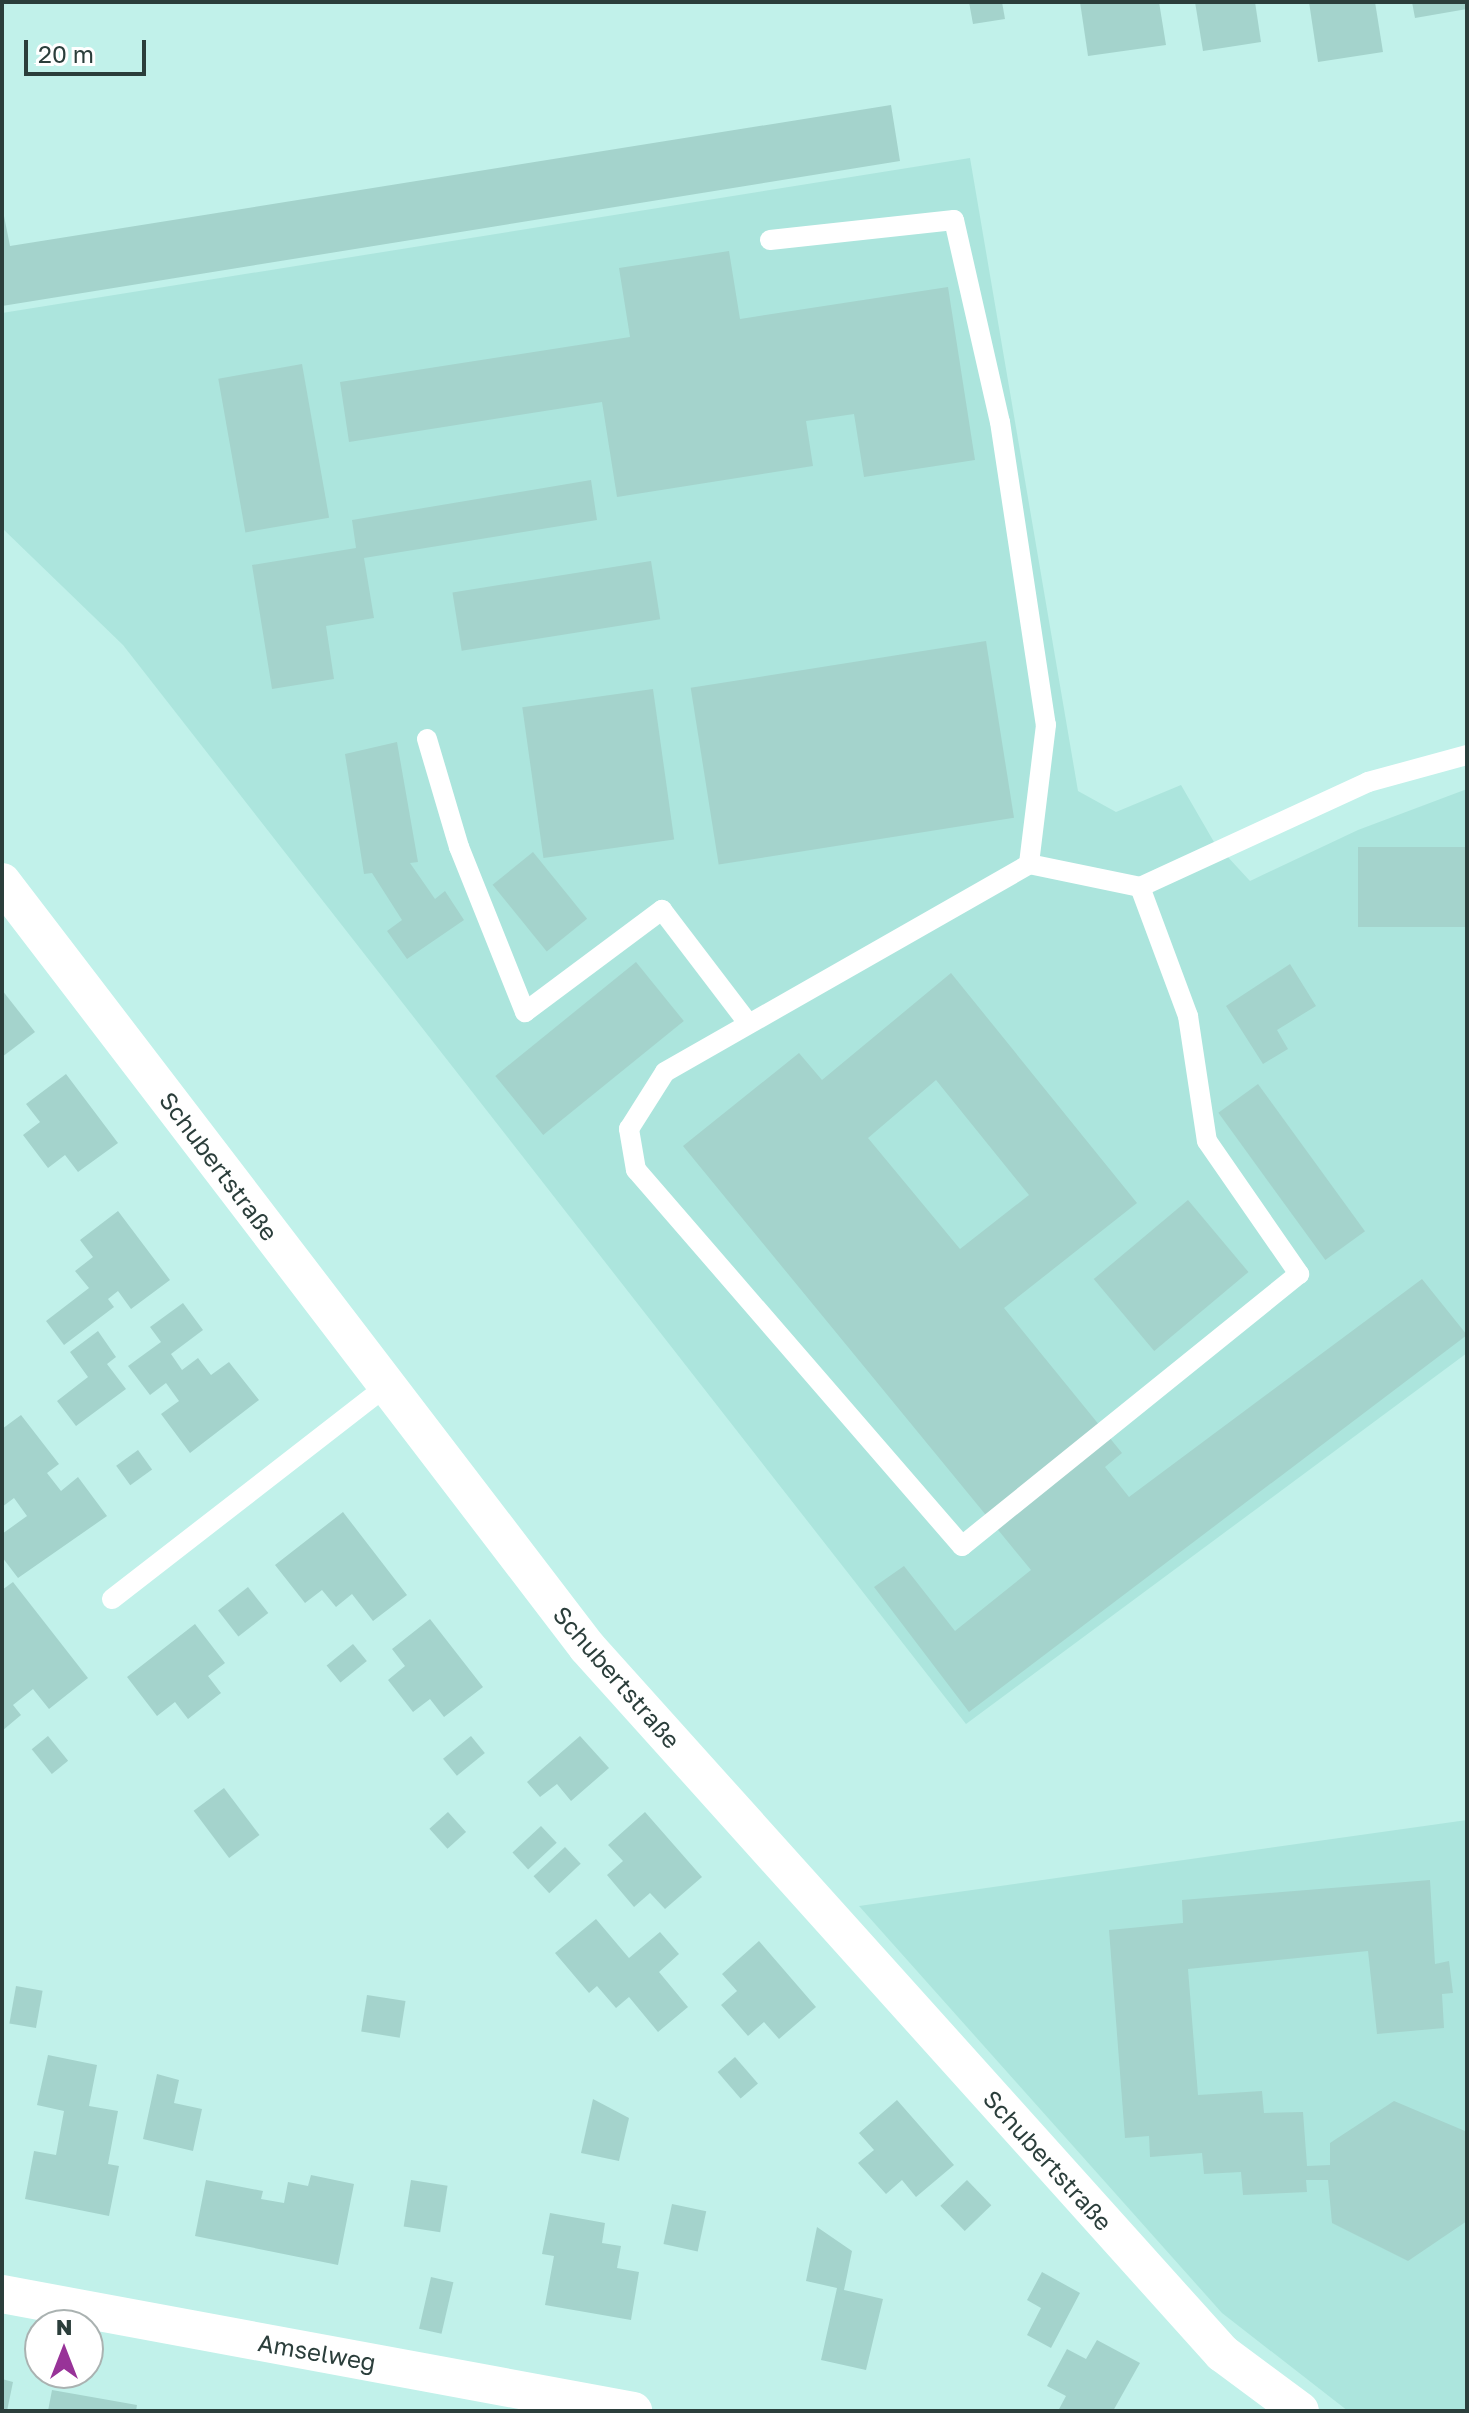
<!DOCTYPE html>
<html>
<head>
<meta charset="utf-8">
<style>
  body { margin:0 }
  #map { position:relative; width:1469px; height:2413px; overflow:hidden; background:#c1f1ea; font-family:"Golos Text",sans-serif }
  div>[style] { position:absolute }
  .built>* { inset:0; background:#ace5dd }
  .building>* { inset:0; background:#a4d3cc; transform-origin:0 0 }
  .service>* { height:20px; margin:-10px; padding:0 10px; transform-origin:10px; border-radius:10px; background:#fff }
  .minor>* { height:38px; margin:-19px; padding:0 19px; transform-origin:19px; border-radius:19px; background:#fff }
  span { translate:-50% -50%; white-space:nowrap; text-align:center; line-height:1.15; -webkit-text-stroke:7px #fff; paint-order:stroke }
  .street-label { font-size:24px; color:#2b3e3b }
  .frame { position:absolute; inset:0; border:4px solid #2b3e3b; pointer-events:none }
  .north { position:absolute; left:24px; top:2309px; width:80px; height:80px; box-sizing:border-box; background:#fff; border:2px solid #aab2b1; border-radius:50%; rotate:0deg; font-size:22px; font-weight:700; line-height:32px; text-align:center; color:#2b3e3b }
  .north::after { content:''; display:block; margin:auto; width:28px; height:36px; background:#983398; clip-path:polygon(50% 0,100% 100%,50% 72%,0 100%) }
  .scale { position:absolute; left:24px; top:40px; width:122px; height:36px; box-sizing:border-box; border:4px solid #2b3e3b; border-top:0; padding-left:10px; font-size:24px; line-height:28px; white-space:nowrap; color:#2b3e3b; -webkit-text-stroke:6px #fff; paint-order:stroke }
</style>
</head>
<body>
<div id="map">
  <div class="built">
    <i style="clip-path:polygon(970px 158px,1078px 791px,1116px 812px,1181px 785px,1214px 842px,1250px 881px,1358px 830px,1467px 789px,1467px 1353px,966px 1724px,123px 645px,2px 528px,2px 313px)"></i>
    <i style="clip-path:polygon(1467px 1820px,1467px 2411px,1348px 2411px,1222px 2313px,859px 1906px)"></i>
  </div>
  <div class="building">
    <i style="clip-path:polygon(969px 2px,1002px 2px,1005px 19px,973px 24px)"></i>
    <i style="clip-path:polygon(1080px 2px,1159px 2px,1166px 45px,1088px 56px)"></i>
    <i style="clip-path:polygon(1195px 2px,1255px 2px,1261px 42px,1203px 51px)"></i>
    <i style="clip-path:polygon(1309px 2px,1375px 2px,1383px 52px,1318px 62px)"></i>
    <i style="clip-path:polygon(1412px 2px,1467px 2px,1467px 9px,1415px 18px)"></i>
    <i style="clip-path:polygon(891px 105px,900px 161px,2px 306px,2px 206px,10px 246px)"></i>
    <i style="clip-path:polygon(729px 251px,740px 319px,948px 287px,975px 460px,864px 477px,854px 414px,806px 421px,813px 466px,617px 497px,602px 402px,349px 442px,340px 382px,630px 337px,619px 268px)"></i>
    <i style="left:302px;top:364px;width:156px;height:85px;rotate:80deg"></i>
    <i style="clip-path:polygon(591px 480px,597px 520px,364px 558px,374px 618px,326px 626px,334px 679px,272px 689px,252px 565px,356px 548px,352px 520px)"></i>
    <i style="left:651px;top:561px;width:59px;height:201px;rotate:81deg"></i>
    <i style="left:986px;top:641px;width:179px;height:299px;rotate:81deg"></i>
    <i style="left:653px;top:689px;width:152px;height:132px;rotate:82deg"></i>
    <i style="clip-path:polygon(397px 742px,418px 862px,410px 863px,435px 899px,445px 891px,464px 920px,407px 959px,387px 931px,402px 920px,372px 873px,364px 874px,345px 754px)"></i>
    <i style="left:1467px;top:847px;width:80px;height:109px;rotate:90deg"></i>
    <i style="left:533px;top:852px;width:86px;height:52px;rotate:51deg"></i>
    <i style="left:636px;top:962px;width:76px;height:181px;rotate:51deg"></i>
    <i style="clip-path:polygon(1290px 964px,1316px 1006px,1277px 1030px,1288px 1049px,1263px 1064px,1226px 1006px)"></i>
    <i style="clip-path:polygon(evenodd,951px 973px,1137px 1203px,1004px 1308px,1122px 1453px,1105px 1467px,1129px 1497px,1422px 1279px,1467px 1335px,969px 1712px,874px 1587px,904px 1566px,955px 1631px,1031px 1570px,683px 1146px,799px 1053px,822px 1080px,951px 973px,936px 1080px,1029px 1195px,960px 1249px,868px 1138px,936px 1080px)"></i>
    <i style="clip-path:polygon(2px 990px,35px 1032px,2px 1057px)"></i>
    <i style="clip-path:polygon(66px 1074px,118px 1143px,78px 1172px,65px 1155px,48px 1168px,23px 1135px,40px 1122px,26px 1104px)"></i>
    <i style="left:1258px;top:1084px;width:182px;height:49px;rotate:54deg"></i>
    <i style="left:1188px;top:1200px;width:94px;height:123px;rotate:50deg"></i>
    <i style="clip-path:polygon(118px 1211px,170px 1280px,131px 1309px,118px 1291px,108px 1299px,114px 1307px,64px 1345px,46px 1321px,89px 1288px,75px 1271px,93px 1257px,80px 1240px)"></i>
    <i style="clip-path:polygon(183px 1303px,203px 1330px,171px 1354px,182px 1370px,198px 1358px,211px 1375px,229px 1362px,259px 1400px,190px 1453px,161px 1414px,179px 1401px,166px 1383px,150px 1395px,128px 1366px,161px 1342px,150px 1327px)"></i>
    <i style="clip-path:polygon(98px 1331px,116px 1357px,107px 1364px,126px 1389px,76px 1426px,57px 1401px,88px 1377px,70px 1352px)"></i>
    <i style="clip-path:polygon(21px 1415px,59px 1464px,47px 1473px,61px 1491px,78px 1477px,107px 1516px,18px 1578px,2px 1557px,2px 1534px,27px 1516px,14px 1498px,2px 1507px,2px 1429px)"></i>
    <i style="left:138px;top:1450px;width:24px;height:27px;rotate:54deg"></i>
    <i style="clip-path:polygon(343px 1512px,407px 1595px,373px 1621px,352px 1594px,336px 1607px,322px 1590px,305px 1603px,275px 1565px)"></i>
    <i style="clip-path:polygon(13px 1582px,88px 1678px,49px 1709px,33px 1689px,13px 1705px,21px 1715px,2px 1731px,2px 1590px)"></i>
    <i style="left:248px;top:1587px;width:33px;height:38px;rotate:52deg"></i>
    <i style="clip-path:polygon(430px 1619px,483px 1687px,444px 1717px,430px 1699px,413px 1712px,388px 1680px,405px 1666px,392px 1649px)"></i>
    <i style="clip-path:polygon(195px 1624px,225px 1663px,208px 1676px,221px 1693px,188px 1719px,175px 1702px,157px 1716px,127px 1677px)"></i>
    <i style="left:353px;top:1644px;width:22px;height:34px;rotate:51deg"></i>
    <i style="left:48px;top:1736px;width:32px;height:21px;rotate:51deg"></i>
    <i style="left:471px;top:1736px;width:22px;height:36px;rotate:51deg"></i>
    <i style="clip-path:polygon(580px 1736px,609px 1768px,571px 1801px,557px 1784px,540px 1797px,527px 1782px)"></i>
    <i style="left:224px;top:1788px;width:59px;height:38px;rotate:53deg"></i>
    <i style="left:448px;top:1812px;width:27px;height:25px;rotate:48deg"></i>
    <i style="clip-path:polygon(645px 1812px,702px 1877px,665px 1909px,650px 1893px,634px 1907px,607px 1875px,623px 1861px,608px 1845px)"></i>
    <i style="left:541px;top:1826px;width:23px;height:39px;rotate:47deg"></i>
    <i style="left:565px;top:1847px;width:23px;height:43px;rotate:47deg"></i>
    <i style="clip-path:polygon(1430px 1880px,1435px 1964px,1449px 1961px,1453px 1993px,1442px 1994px,1444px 2028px,1377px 2034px,1368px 1951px,1188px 1969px,1198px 2095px,1262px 2091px,1264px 2113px,1303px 2112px,1307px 2166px,1330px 2165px,1330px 2143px,1394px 2101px,1465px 2131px,1467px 2221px,1408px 2261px,1332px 2223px,1328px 2180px,1306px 2180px,1307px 2192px,1243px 2195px,1241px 2172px,1204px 2174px,1202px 2153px,1150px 2157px,1149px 2136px,1125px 2138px,1109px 1930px,1183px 1923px,1182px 1900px)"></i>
    <i style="clip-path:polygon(596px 1919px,629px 1958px,660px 1932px,679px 1954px,659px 1972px,688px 2007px,658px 2032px,629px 1997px,616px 2008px,597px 1986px,589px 1993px,555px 1953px)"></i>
    <i style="clip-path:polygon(759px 1941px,816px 2007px,779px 2039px,764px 2022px,748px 2036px,721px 2005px,737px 1991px,722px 1974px)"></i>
    <i style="left:16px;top:1986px;width:27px;height:38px;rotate:10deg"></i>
    <i style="left:367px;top:1995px;width:39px;height:37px;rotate:9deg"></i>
    <i style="clip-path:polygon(48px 2055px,97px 2065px,89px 2106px,118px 2111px,108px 2164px,119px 2166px,109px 2216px,25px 2199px,34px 2151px,56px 2155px,64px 2111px,37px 2105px)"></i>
    <i style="left:735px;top:2057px;width:35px;height:23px;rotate:49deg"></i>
    <i style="clip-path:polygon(157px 2074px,179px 2080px,174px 2103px,202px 2109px,193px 2151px,143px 2139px)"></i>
    <i style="clip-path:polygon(593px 2099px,629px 2118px,619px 2161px,581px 2153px)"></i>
    <i style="clip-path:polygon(897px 2100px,954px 2165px,916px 2197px,902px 2180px,886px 2194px,858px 2163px,874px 2150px,859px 2133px)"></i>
    <i style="clip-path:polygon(311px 2175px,354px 2184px,338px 2265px,195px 2236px,206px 2180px,263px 2191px,261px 2199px,284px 2203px,288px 2182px,308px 2186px)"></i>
    <i style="left:411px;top:2180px;width:37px;height:47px;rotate:9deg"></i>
    <i style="left:967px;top:2180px;width:35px;height:37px;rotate:46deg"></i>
    <i style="left:672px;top:2204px;width:35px;height:41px;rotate:12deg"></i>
    <i style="clip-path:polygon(550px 2213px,605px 2223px,602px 2243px,621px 2246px,617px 2268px,639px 2272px,631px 2320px,545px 2305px,554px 2256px,542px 2254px)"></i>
    <i style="clip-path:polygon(817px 2227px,852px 2251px,844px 2290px,883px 2299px,866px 2370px,821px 2360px,837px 2288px,806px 2281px)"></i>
    <i style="clip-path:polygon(1042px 2272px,1080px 2293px,1051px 2348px,1027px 2335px,1041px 2308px,1027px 2300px)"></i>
    <i style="left:431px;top:2277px;width:23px;height:53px;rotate:13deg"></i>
    <i style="clip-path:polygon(1097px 2340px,1140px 2363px,1113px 2411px,1058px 2411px,1066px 2396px,1047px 2386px,1067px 2349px,1086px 2359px)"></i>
    <i style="clip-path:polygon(2px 2379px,13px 2382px,7px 2411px,2px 2411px)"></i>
    <i style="clip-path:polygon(52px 2390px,137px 2405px,136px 2411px,48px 2411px)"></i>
  </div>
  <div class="service">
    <i style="left:770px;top:240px;width:185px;rotate:-6.2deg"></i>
    <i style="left:954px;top:220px;width:207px;rotate:77.2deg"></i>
    <i style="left:1000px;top:422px;width:306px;rotate:81.4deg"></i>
    <i style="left:1046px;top:725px;width:140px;rotate:97deg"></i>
    <i style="left:427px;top:739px;width:113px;rotate:73.5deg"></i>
    <i style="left:459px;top:847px;width:178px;rotate:68.2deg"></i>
    <i style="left:525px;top:1012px;width:171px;rotate:-36.7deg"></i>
    <i style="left:662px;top:910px;width:143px;rotate:52.7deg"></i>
    <i style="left:1140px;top:887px;width:138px;rotate:69.6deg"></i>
    <i style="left:1188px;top:1016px;width:126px;rotate:81.4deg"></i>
    <i style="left:1207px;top:1141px;width:162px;rotate:55.3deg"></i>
    <i style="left:1299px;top:1274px;width:433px;rotate:141.1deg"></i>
    <i style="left:962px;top:1546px;width:498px;rotate:-130.9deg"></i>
    <i style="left:636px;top:1170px;width:42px;rotate:-99.7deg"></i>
    <i style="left:629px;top:1129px;width:67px;rotate:-57.7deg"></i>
    <i style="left:665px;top:1072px;width:419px;rotate:-29.7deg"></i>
    <i style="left:1029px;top:864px;width:113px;rotate:11.7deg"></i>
    <i style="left:1140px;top:887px;width:251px;rotate:-24.7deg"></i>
    <i style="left:1368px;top:782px;width:103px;rotate:-15.3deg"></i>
    <i style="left:112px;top:1599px;width:348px;rotate:-37.8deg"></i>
  </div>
  <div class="minor">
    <i style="left:2px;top:882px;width:963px;rotate:52.59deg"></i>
    <i style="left:587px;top:1647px;width:950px;rotate:48.03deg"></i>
    <i style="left:1222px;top:2353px;width:97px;rotate:36.6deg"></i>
    <i style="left:2px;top:2294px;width:642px;rotate:10.5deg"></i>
  </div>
  <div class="street-label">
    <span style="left:219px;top:1166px;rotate:53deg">Schubertstraße</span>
    <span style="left:617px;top:1677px;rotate:49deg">Schubertstraße</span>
    <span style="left:1048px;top:2160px;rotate:48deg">Schubertstraße</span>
    <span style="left:317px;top:2352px;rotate:10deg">Amselweg</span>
  </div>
  <div class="frame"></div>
  <div class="north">N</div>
  <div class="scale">20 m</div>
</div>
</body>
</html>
